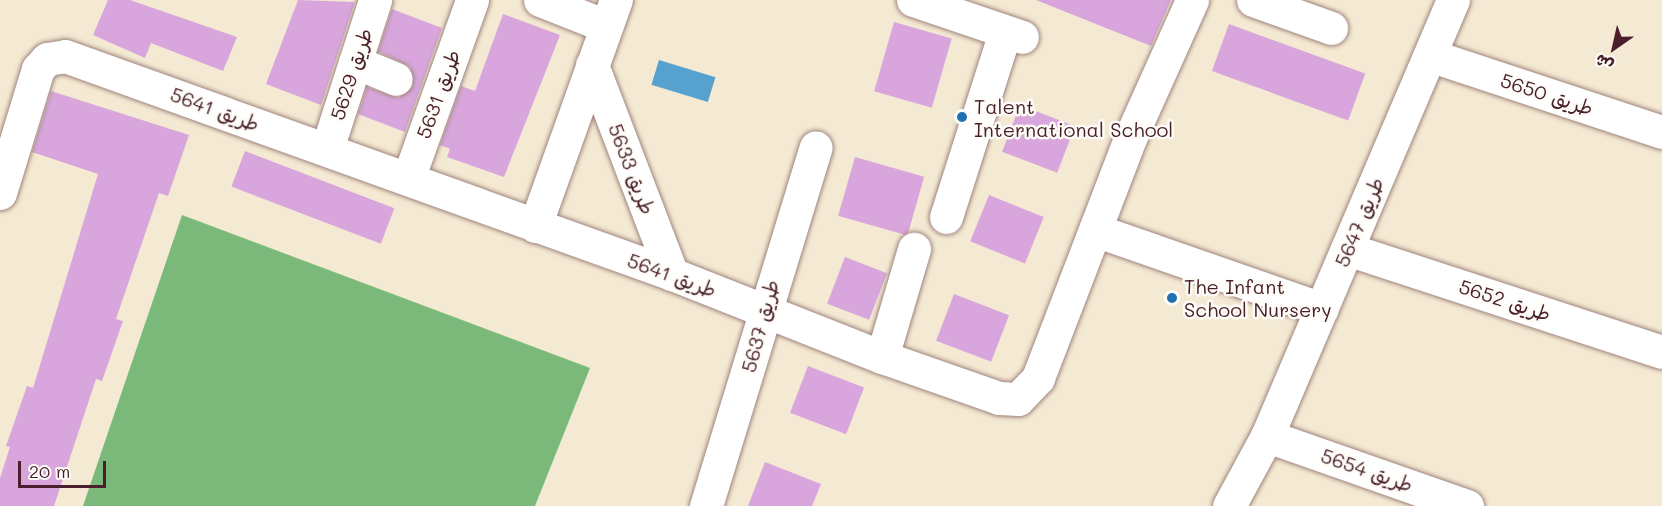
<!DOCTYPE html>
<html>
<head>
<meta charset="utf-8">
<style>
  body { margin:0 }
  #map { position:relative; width:1662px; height:506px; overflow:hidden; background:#f4e9d2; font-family:Mali,"Playpen Sans Arabic",sans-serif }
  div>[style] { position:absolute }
  .forest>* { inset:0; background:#7ab97a }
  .water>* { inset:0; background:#56a1ce; transform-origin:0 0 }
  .building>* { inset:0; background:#d8a6dc; transform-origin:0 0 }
  .roads { filter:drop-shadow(0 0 2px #9f847e) drop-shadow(0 0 2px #9f847e) }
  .minor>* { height:33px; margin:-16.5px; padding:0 16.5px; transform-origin:16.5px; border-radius:16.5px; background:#fff }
  .dots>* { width:16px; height:16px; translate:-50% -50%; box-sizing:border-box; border:3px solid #fdfcf7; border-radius:50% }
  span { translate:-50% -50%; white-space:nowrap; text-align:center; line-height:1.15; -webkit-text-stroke:5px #fdfcf7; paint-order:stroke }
  .street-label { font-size:20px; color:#4a1f2b }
  .poi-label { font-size:20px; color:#4a1f2b }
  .left { translate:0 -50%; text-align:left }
  .north { position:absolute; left:1584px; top:18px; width:60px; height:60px; -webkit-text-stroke:4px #fdfcf7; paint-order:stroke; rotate:214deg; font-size:16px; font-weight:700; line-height:24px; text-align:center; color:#4a1f2b }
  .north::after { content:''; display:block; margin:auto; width:21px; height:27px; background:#4a1f2b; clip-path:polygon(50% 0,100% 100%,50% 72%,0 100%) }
  .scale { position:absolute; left:18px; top:461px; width:88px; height:27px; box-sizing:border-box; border:3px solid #4a1f2b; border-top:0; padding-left:8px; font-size:18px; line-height:21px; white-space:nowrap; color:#4a1f2b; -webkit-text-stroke:4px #fdfcf7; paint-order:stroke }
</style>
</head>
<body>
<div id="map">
  <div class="forest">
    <i style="clip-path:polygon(182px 215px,590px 368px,535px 506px,83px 506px)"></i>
  </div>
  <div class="water">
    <i style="left:659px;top:60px;width:59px;height:26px;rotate:17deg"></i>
  </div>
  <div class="building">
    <i style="clip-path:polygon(108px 0,130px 0,237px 37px,223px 71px,151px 43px,145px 58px,93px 35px)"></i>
    <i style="clip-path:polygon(298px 0,355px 2px,321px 105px,266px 84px)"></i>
    <i style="clip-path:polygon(1036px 0,1171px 0,1151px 46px)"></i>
    <i style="clip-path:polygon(392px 9px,442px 28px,405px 132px,358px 114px,367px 87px,398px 98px,413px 86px,410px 67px,378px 51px)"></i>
    <i style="clip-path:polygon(503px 14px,560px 35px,504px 177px,447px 157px,450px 149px,440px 145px,461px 86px,475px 91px)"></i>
    <i style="left:894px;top:22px;width:60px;height:72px;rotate:16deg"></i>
    <i style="left:1229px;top:24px;width:145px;height:50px;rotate:20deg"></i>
    <i style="clip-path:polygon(51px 91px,189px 135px,168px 196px,159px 193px,116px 319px,123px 321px,102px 381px,96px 379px,54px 506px,0 506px,0 478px,10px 447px,6px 446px,27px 386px,33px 388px,98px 174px,32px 152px)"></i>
    <i style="left:1020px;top:105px;width:59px;height:50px;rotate:21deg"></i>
    <i style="left:245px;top:151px;width:160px;height:38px;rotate:21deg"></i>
    <i style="left:855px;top:157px;width:72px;height:61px;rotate:16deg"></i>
    <i style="left:989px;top:195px;width:59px;height:50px;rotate:22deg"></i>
    <i style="left:845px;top:257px;width:45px;height:50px;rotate:21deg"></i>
    <i style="left:954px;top:294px;width:59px;height:50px;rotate:21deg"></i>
    <i style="left:808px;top:366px;width:60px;height:50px;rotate:21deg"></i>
    <i style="clip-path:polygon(765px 462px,821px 484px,812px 506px,748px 506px)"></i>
  </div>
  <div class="roads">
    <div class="minor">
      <i style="left:540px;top:0;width:71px;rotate:21.5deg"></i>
      <i style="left:913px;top:0;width:115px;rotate:18.7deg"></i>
      <i style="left:1253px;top:0;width:83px;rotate:19.7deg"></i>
      <i style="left:1432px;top:56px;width:242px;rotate:18.3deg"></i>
      <i style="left:355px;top:62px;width:44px;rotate:22.5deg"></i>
      <i style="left:592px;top:65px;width:224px;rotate:69.1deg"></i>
      <i style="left:327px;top:149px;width:157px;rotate:-72.1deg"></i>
      <i style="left:408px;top:179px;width:190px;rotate:-70.3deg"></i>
      <i style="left:0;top:193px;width:130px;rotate:-73deg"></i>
      <i style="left:38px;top:69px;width:13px;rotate:-48deg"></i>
      <i style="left:47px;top:59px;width:18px;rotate:-9deg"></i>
      <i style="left:65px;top:56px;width:645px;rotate:19.76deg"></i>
      <i style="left:672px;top:274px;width:226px;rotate:21.6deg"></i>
      <i style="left:882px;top:357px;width:124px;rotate:19.3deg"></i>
      <i style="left:999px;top:398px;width:19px;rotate:3deg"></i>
      <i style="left:1018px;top:399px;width:29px;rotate:-46deg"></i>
      <i style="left:1038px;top:378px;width:259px;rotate:-69deg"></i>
      <i style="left:1131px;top:136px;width:149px;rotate:-65.8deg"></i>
      <i style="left:946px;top:217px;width:194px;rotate:-72.3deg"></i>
      <i style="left:535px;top:226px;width:240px;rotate:-70.3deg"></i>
      <i style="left:1095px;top:230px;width:240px;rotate:19.2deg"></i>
      <i style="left:1347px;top:249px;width:331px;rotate:18.1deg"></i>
      <i style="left:882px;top:357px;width:113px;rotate:-73.5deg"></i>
      <i style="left:1267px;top:436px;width:212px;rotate:19.3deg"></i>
      <i style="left:706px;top:506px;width:375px;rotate:-73deg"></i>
      <i style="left:1229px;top:506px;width:80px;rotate:-61.5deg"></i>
      <i style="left:1267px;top:436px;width:474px;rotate:-66.9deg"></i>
    </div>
  </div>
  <div class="dots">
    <i style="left:962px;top:117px;background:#1f6fb2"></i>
    <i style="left:1172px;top:298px;background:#1f6fb2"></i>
  </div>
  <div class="street-label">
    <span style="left:351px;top:74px;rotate:-72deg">طريق 5629</span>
    <span style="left:438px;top:94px;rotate:-70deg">طريق 5631</span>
    <span style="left:1547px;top:94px;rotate:18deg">طريق 5650</span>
    <span style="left:215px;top:109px;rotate:20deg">طريق 5641</span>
    <span style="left:632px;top:169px;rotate:69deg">طريق 5633</span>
    <span style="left:1359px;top:222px;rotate:-67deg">طريق 5647</span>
    <span style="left:672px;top:275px;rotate:20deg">طريق 5641</span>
    <span style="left:1505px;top:300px;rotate:18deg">طريق 5652</span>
    <span style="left:760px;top:326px;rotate:-75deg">طريق 5637</span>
    <span style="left:1367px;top:470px;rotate:19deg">طريق 5654</span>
  </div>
  <div class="poi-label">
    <span class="left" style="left:974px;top:118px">Talent<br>International School</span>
    <span class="left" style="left:1184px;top:298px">The Infant<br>School Nursery</span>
  </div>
  <div class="north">ش</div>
  <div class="scale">20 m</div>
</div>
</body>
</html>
